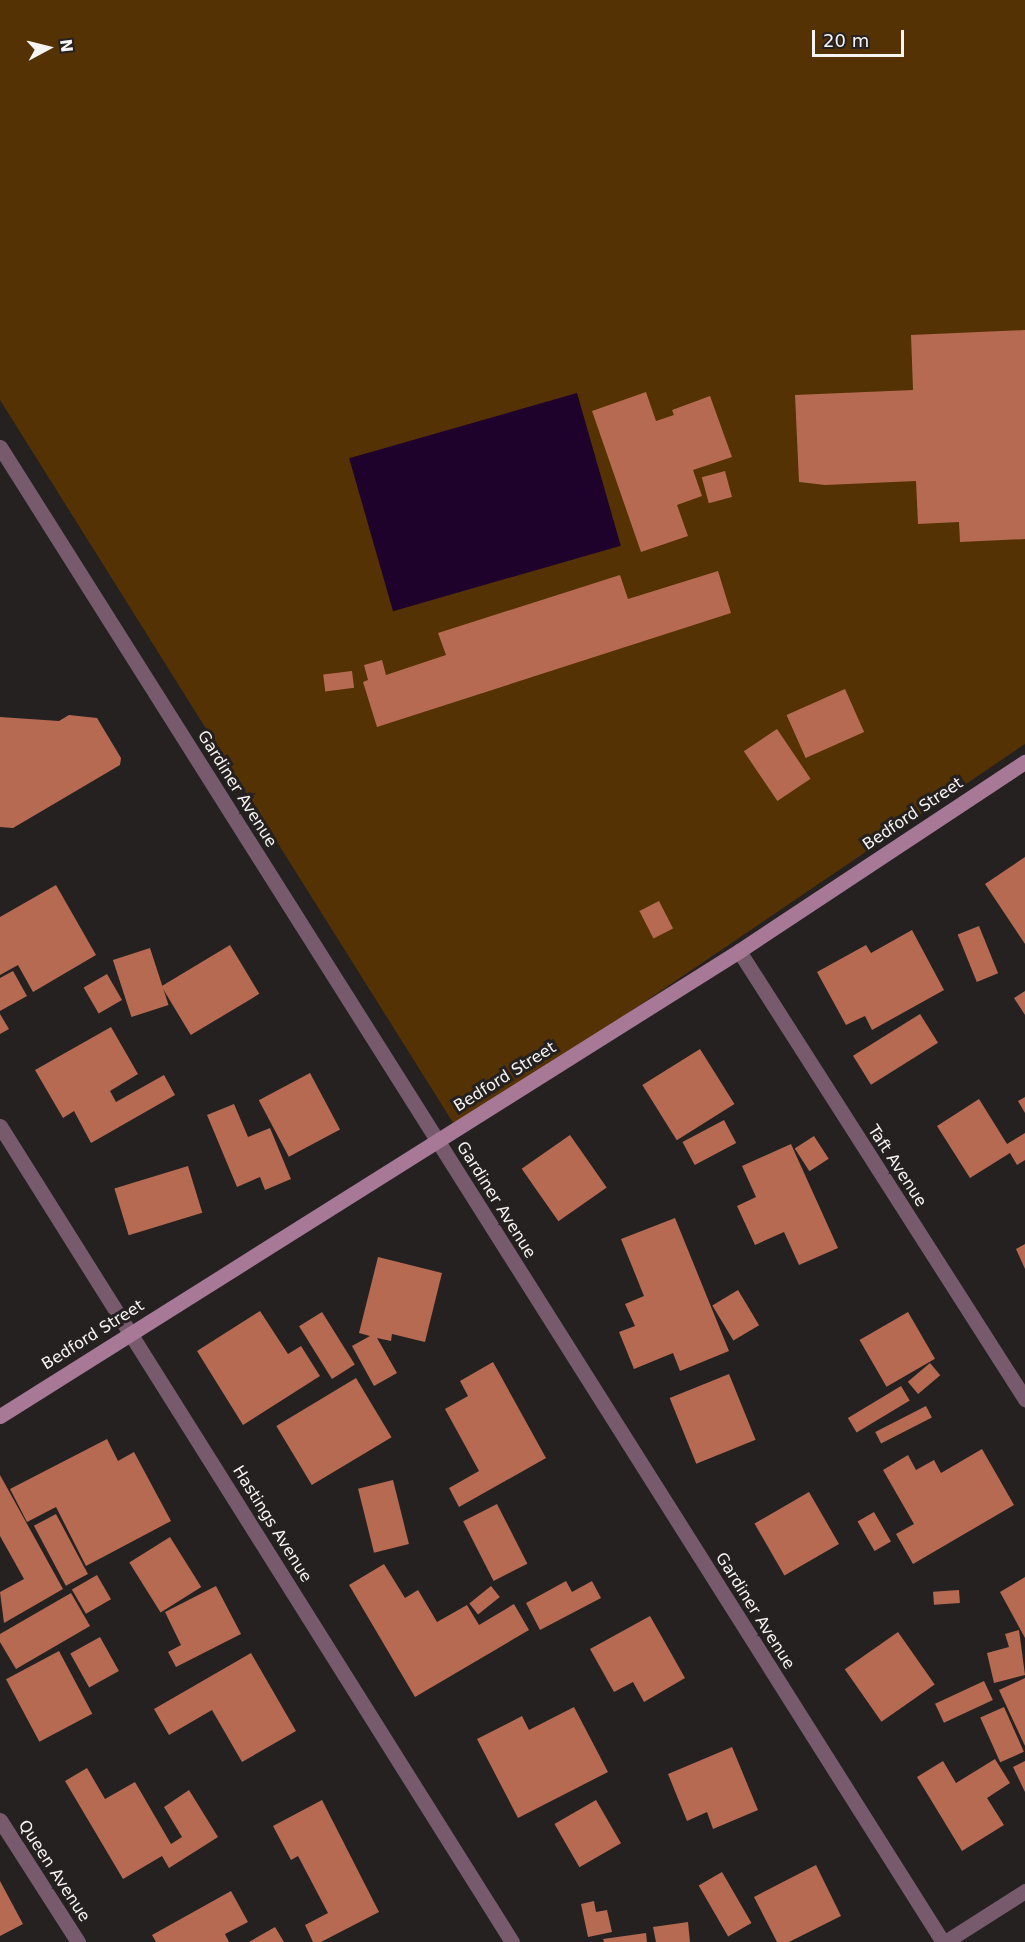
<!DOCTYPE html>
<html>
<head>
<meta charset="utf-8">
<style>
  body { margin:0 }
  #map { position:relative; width:1025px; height:1942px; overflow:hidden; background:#252121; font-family:"DejaVu Sans",sans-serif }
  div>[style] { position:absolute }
  .green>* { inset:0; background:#543204 }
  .water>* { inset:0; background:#1e022c; transform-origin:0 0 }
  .building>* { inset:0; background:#b66a52; transform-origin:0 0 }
  .street>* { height:15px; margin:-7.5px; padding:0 7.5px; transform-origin:7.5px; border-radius:7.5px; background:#775a6c }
  .secondary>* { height:15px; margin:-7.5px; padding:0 7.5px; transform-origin:7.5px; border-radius:7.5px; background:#a77996 }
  span { translate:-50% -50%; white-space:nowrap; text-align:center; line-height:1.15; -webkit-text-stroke:6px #252121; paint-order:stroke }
  .street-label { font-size:16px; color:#f7f4f4 }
  .north { position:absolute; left:18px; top:18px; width:60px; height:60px; -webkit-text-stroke:4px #252121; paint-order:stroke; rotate:83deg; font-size:16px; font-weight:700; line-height:24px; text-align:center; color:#f7f4f4 }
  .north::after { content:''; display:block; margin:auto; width:21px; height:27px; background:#f7f4f4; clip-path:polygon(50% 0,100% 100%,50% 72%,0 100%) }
  .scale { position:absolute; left:812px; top:30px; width:92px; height:27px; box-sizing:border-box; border:3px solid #f7f4f4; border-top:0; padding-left:8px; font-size:18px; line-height:21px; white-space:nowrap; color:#f7f4f4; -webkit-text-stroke:4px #252121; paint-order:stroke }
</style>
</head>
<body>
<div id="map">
  <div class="green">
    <i style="clip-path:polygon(0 0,1025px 0,1025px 744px,457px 1129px,0 400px)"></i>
  </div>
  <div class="water">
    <i style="left:577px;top:393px;width:159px;height:237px;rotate:74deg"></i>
  </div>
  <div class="building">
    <i style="clip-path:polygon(1025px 330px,1025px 539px,960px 542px,959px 522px,918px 524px,916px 481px,825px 485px,799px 482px,795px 395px,913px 390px,911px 335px)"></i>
    <i style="clip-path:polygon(646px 392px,656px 421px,674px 415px,672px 410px,710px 396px,732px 457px,693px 470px,702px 496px,677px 505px,688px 536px,641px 552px,592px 411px)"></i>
    <i style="left:725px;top:471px;width:27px;height:24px;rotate:75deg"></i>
    <i style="clip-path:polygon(718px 571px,731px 613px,377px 727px,363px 682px,368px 680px,364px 665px,382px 660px,386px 675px,446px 655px,438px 633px,620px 575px,628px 599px)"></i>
    <i style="left:352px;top:671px;width:17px;height:29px;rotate:83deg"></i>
    <i style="left:845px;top:689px;width:47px;height:64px;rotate:66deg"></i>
    <i style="clip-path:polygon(69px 715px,97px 718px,121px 758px,120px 765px,13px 828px,0 827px,0 717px,59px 721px)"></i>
    <i style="left:777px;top:729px;width:60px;height:40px;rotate:56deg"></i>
    <i style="clip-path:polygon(1025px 857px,1025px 944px,985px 884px)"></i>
    <i style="clip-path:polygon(56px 885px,96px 955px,33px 992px,18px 965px,0 975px,0 917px)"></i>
    <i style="left:659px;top:901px;width:31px;height:22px;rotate:63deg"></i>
    <i style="left:979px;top:926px;width:51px;height:23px;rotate:68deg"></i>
    <i style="clip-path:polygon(912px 930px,944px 990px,872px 1030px,865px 1016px,846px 1025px,817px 972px,866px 945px,871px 953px)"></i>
    <i style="left:230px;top:945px;width:57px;height:80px;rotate:59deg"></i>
    <i style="left:150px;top:948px;width:60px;height:39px;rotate:72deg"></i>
    <i style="clip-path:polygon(13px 971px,27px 996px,0 1011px,0 978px)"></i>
    <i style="left:107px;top:974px;width:30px;height:27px;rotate:60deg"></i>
    <i style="clip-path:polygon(1025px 991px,1025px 1015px,1014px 998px)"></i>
    <i style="clip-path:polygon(0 1014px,9px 1029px,0 1034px)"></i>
    <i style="left:920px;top:1014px;width:34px;height:79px;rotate:58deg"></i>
    <i style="clip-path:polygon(111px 1027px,138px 1074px,110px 1091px,116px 1102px,164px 1075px,175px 1095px,91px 1143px,74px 1111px,63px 1118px,35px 1070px)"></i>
    <i style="left:700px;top:1049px;width:65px;height:68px;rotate:58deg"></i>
    <i style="left:310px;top:1073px;width:64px;height:58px;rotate:62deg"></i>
    <i style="clip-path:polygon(1025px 1097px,1025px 1113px,1018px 1101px)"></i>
    <i style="clip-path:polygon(979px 1099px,1007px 1144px,1025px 1133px,1025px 1160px,1017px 1165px,1010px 1153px,970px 1178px,937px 1126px)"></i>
    <i style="clip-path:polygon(234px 1104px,248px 1137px,270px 1128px,291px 1179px,265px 1190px,260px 1177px,237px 1187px,207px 1115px)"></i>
    <i style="left:724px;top:1120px;width:26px;height:47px;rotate:62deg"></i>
    <i style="left:570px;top:1135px;width:64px;height:59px;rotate:55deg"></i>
    <i style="left:814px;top:1136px;width:27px;height:23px;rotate:57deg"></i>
    <i style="clip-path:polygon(791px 1144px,838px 1248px,799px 1265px,784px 1232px,755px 1245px,737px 1206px,756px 1197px,742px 1166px)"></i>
    <i style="left:188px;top:1166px;width:49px;height:77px;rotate:73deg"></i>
    <i style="clip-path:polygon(675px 1218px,729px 1351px,680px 1371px,673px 1353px,634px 1369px,619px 1332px,635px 1326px,625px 1304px,644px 1296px,621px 1239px)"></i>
    <i style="clip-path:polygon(1025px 1244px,1025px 1269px,1016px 1249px)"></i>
    <i style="clip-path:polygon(378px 1257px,442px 1273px,425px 1342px,392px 1334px,391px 1341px,377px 1338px,397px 1373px,374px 1386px,352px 1346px,370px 1336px,359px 1333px)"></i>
    <i style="left:738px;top:1290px;width:41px;height:30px;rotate:59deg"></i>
    <i style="clip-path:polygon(260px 1311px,288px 1354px,301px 1346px,320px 1376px,243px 1425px,197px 1351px)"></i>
    <i style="left:322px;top:1312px;width:62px;height:27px;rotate:58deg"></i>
    <i style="left:908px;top:1312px;width:54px;height:56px;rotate:60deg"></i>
    <i style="clip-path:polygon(493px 1362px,546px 1458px,459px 1507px,449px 1488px,479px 1471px,445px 1409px,468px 1396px,460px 1381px)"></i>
    <i style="left:930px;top:1363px;width:16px;height:29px;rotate:50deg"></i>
    <i style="left:729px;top:1374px;width:71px;height:64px;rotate:68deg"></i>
    <i style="left:356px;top:1378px;width:69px;height:93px;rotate:59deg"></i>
    <i style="left:901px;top:1386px;width:17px;height:62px;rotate:59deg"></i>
    <i style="left:926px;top:1406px;width:13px;height:57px;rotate:63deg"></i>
    <i style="clip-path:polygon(107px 1439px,118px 1461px,134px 1452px,171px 1521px,86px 1566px,56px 1507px,27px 1522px,10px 1489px)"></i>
    <i style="clip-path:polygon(982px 1449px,1014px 1505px,913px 1564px,896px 1534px,914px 1524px,883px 1470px,908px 1455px,916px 1470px,934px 1460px,941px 1473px)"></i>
    <i style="clip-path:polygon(0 1475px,63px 1589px,4px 1623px,0 1592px,24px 1579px,0 1536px)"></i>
    <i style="left:393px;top:1480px;width:66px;height:36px;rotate:76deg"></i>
    <i style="left:809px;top:1492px;width:60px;height:63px;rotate:60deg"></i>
    <i style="left:497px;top:1504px;width:67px;height:38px;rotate:63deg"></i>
    <i style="left:874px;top:1512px;width:34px;height:19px;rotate:60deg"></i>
    <i style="left:56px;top:1514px;width:68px;height:25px;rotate:62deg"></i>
    <i style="left:170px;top:1537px;width:59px;height:48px;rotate:58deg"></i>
    <i style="clip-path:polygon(384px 1564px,405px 1598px,418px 1590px,437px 1622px,467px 1605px,479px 1625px,514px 1604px,529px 1630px,415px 1697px,349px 1585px)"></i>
    <i style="left:97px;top:1575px;width:28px;height:29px;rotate:60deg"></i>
    <i style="clip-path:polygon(1025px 1577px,1025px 1638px,1000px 1592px)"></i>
    <i style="clip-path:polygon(566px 1581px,572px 1592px,592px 1581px,601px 1598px,540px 1630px,526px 1603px)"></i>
    <i style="clip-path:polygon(216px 1586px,241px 1634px,176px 1667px,168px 1652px,181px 1645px,165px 1612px)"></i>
    <i style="left:491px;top:1586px;width:14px;height:28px;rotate:51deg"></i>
    <i style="left:959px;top:1590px;width:13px;height:26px;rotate:86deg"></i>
    <i style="clip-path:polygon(71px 1593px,90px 1626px,16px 1669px,0 1642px,0 1634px)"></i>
    <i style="clip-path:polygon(650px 1616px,685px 1678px,644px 1702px,633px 1682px,614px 1692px,590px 1649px)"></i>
    <i style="clip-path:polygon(1019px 1630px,1025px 1675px,994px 1683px,987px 1653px,1009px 1647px,1005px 1634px)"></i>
    <i style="left:898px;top:1632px;width:64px;height:65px;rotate:55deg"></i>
    <i style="left:100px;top:1637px;width:39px;height:34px;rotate:61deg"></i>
    <i style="left:59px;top:1651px;width:71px;height:60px;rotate:62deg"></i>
    <i style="clip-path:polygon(251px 1653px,296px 1731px,242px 1762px,212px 1710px,169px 1735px,154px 1709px)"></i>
    <i style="clip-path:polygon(1025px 1678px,1025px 1746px,999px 1690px)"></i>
    <i style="left:984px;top:1681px;width:21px;height:54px;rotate:65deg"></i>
    <i style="clip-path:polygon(574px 1707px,608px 1772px,518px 1818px,477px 1739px,522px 1716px,529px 1730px)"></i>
    <i style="left:1004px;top:1707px;width:49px;height:26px;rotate:66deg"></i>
    <i style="clip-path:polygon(732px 1747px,758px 1810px,713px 1829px,707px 1812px,687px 1821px,668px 1774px)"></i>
    <i style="clip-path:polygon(995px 1759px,1010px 1783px,987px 1798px,1004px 1825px,962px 1851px,917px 1777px,943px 1761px,956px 1783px)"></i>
    <i style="clip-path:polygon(1025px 1761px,1025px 1792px,1013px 1767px)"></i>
    <i style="clip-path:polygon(87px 1768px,105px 1799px,135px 1782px,171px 1844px,182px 1837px,164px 1807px,189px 1790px,218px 1837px,169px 1868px,162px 1856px,123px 1879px,65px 1781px)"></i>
    <i style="clip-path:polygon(322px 1800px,379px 1912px,321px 1942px,313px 1942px,305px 1925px,328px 1913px,298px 1856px,291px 1860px,273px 1826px)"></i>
    <i style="left:596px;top:1800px;width:50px;height:48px;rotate:60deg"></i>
    <i style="clip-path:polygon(816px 1865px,841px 1916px,789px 1942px,777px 1942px,754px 1897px)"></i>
    <i style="left:722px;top:1872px;width:59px;height:27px;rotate:60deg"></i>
    <i style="clip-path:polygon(0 1881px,23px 1924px,0 1936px)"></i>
    <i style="clip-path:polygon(231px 1891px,248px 1922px,225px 1934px,229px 1942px,156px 1942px,152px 1935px)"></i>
    <i style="clip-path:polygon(594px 1901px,596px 1912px,607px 1910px,612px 1932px,588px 1937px,581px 1904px)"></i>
    <i style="clip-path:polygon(688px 1922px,690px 1942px,656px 1942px,653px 1927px)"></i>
    <i style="clip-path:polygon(275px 1927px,284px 1942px,249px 1942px)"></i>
    <i style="clip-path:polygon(646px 1933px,647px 1942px,604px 1942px,603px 1939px)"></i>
  </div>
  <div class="street">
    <i style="left:0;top:447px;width:1768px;rotate:57.76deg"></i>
    <i style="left:739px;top:951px;width:532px;rotate:57.45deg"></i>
    <i style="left:0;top:1126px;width:963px;rotate:57.89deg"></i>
    <i style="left:0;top:1820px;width:145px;rotate:57.4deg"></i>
    <i style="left:945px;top:1942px;width:95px;rotate:-32.5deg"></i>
  </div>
  <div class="secondary">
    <i style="left:0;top:1416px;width:873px;rotate:-32.18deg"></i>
    <i style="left:739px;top:951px;width:343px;rotate:-33.5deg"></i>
  </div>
  <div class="street-label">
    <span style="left:237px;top:789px;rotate:58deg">Gardiner Avenue</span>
    <span style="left:913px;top:814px;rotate:-34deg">Bedford Street</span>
    <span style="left:505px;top:1077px;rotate:-32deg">Bedford Street</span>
    <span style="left:897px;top:1166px;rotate:57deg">Taft Avenue</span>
    <span style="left:496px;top:1200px;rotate:58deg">Gardiner Avenue</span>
    <span style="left:93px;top:1335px;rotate:-32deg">Bedford Street</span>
    <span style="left:272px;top:1524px;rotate:58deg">Hastings Avenue</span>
    <span style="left:755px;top:1611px;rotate:58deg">Gardiner Avenue</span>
    <span style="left:54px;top:1871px;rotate:57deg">Queen Avenue</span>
  </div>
  <div class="north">N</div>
  <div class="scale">20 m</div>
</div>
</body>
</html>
